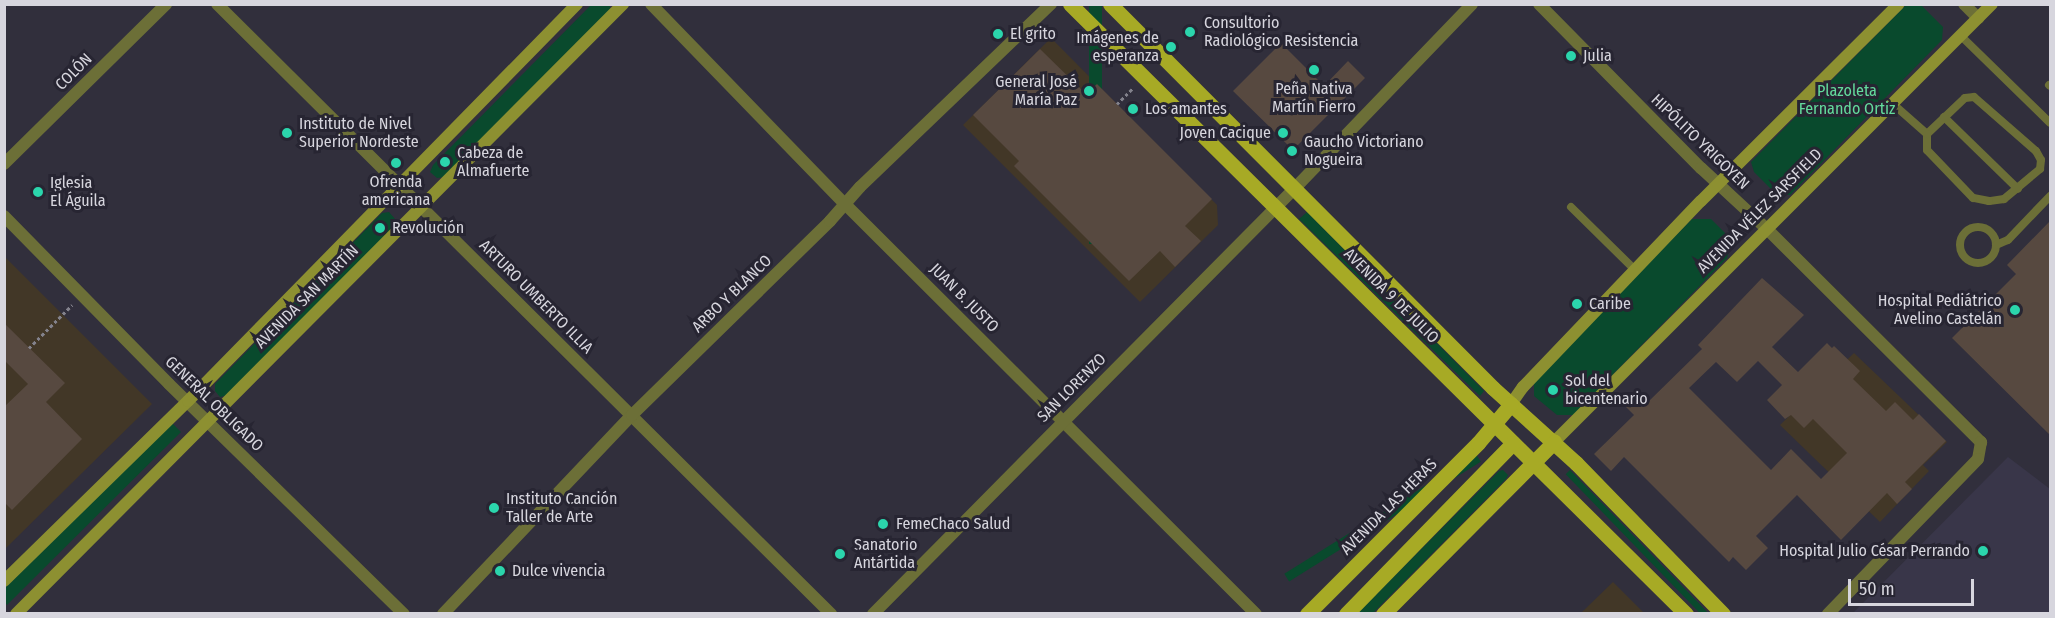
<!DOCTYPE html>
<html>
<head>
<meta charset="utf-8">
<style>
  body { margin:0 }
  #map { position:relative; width:2055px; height:618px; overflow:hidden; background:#312f3c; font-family:"Fira Sans Condensed",sans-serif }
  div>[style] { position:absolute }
  .built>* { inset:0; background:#393649 }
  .education>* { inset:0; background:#423727 }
  .green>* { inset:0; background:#094a2d; transform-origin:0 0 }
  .building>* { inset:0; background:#574940 }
  .path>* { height:3px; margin-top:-1.5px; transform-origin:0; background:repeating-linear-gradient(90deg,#83828c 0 3px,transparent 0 6px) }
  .lane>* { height:8px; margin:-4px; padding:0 4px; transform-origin:4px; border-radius:4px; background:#6c6f37 }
  .lane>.ring { margin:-4px; padding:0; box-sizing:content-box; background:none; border:8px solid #6c6f37; border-radius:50% }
  .street>* { height:12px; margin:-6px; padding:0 6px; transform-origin:6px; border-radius:6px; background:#6c6f37 }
  .secondary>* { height:12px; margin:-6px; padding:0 6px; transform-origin:6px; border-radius:6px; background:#8d9031 }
  .primary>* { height:15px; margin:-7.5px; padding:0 7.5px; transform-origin:7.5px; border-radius:7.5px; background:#a7aa25 }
  .dots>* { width:16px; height:16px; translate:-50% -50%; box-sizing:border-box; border:3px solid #272532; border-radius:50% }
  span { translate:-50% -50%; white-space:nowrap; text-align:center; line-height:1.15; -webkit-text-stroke:6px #272532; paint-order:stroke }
  .poi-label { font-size:16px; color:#d7d6de }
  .left { translate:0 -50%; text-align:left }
  .right { translate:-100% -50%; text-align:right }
  .street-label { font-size:16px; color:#d7d6de }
  .park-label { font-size:16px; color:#63db9d }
  .frame { position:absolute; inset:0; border:6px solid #d7d6de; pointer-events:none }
  .scale { position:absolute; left:1848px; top:579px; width:126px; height:27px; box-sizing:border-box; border:3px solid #d7d6de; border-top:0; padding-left:8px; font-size:18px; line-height:21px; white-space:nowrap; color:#d7d6de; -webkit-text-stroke:4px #272532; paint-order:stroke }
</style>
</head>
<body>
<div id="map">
  <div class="built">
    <i style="clip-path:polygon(2008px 457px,2050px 489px,2050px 613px,1853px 613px)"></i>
  </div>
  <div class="education">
    <i style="clip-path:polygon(1051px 38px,1217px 205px,1218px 225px,1140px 302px,963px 125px)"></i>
    <i style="clip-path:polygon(5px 257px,152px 404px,5px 549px)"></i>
    <i style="clip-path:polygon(1854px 353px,1947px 442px,1923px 465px,1929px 471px,1880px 522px,1780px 425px)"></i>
    <i style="clip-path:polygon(1613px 582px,1644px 613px,1581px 613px)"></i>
  </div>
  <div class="green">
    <i style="clip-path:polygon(591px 5px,610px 5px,610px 10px,444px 177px,437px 178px,430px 172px,433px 165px)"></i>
    <i style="left:1089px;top:5px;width:13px;height:239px"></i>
    <i style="clip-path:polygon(1906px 5px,1921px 5px,1943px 27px,1942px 40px,1790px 195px,1777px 195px,1754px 172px,1751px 162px)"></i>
    <i style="clip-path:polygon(389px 212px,395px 219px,395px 225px,229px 395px,220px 397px,215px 391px,215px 384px,382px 213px)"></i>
    <i style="clip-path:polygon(1307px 212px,1484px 391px,1480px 396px,1299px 219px)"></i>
    <i style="clip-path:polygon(1692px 219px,1711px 219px,1732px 240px,1727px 258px,1573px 415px,1557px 415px,1534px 396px,1534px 380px)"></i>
    <i style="clip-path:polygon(172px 423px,181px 432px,7px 605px,5px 602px,4px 589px)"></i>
    <i style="left:1476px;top:454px;width:9px;height:226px;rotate:58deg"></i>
    <i style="clip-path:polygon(1503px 470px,1508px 475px,1506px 479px,1373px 613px,1357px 614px,1499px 471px)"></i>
    <i style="left:1570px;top:470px;width:200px;height:6px;rotate:46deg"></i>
  </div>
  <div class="building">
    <i style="clip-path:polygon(1281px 43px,1324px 86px,1348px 61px,1365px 78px,1293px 150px,1233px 91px)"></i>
    <i style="clip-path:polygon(1040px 49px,1086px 94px,1097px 84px,1212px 199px,1185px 226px,1201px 241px,1175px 267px,1160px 251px,1129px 281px,1014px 166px,1019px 161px,973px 115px)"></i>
    <i style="clip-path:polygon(2050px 221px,2050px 435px,1952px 338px,2016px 274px,2007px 265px)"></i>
    <i style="clip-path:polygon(evenodd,1762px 278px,1804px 315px,1772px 347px,1798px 372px,1827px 343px,1832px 348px,1834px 346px,1860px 371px,1853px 379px,1886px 411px,1895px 402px,1913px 420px,1919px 414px,1946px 441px,1905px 482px,1912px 489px,1897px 504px,1887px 493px,1841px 540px,1797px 495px,1756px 536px,1768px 548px,1746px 570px,1733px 557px,1729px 562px,1624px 457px,1611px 471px,1594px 454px,1634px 415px,1626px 407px,1639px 394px,1647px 403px,1702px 349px,1698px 345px,1762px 278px,1758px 361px,1782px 385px,1767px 400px,1785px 419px,1791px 415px,1804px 428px,1813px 419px,1847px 453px,1821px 479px,1791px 449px,1771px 470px,1689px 388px,1716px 362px,1737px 382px,1758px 361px)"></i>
    <i style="clip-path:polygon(4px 323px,65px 383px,46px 402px,82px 439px,12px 510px,4px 502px,4px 407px,28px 384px,4px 360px)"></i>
  </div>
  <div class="path">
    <i style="left:1117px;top:104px;width:23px;rotate:-45deg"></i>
    <i style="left:29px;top:348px;width:61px;rotate:-45deg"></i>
  </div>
  <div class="lane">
    <i style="left:1961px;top:36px;width:124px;rotate:44.3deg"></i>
    <i style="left:2049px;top:85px;width:1px;rotate:45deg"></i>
    <i style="left:1974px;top:97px;width:82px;rotate:41.1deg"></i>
    <i style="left:2036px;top:151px;width:10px;rotate:61deg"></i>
    <i style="left:2041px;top:160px;width:9px;rotate:96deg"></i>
    <i style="left:2040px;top:169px;width:47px;rotate:140.2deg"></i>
    <i style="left:2004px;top:199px;width:15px;rotate:172deg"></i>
    <i style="left:1989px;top:201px;width:16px;rotate:-169deg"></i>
    <i style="left:1973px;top:198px;width:66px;rotate:-133.8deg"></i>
    <i style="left:1927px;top:150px;width:16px;rotate:-90deg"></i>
    <i style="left:1927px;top:134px;width:52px;rotate:-43.5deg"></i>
    <i style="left:1965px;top:98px;width:9px;rotate:-6deg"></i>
    <i style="left:1893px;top:104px;width:45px;rotate:41.4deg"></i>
    <i style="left:1944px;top:117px;width:103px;rotate:44.2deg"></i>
    <i style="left:1571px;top:207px;width:90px;rotate:44.5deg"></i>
    <i class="ring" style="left:1960px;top:227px;width:28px;height:28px"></i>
    <i style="left:1996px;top:245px;width:13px;rotate:-23deg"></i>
    <i style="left:2008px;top:240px;width:61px;rotate:-46.3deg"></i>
  </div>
  <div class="street">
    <i style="left:217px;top:4px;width:866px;rotate:44.81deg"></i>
    <i style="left:651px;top:4px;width:280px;rotate:45.9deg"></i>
    <i style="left:846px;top:205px;width:579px;rotate:44.93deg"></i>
    <i style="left:1539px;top:4px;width:231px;rotate:45.4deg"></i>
    <i style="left:1701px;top:168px;width:91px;rotate:42.8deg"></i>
    <i style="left:1768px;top:230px;width:301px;rotate:44.9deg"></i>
    <i style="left:1981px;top:442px;width:17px;rotate:100deg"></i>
    <i style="left:1978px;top:459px;width:216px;rotate:134.1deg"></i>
    <i style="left:1964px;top:4px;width:20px;rotate:45deg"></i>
    <i style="left:4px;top:164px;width:228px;rotate:-44.6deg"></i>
    <i style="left:4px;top:216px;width:235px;rotate:45.5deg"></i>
    <i style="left:169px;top:384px;width:329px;rotate:44.4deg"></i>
    <i style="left:443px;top:614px;width:274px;rotate:-46.5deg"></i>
    <i style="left:632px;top:415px;width:277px;rotate:-44.4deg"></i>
    <i style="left:830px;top:221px;width:45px;rotate:-48.6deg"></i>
    <i style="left:860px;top:187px;width:265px;rotate:-43.8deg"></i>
    <i style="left:873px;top:614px;width:601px;rotate:-45.27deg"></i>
    <i style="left:1296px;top:187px;width:254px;rotate:-46.1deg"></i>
  </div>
  <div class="secondary">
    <i style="left:1511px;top:404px;width:21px;rotate:-55deg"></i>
    <i style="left:1523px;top:387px;width:257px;rotate:-46.3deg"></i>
    <i style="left:1701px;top:201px;width:279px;rotate:-44.9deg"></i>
    <i style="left:1554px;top:442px;width:619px;rotate:-45deg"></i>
    <i style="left:4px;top:581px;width:257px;rotate:-44.4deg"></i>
    <i style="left:188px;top:401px;width:556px;rotate:-45.58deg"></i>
    <i style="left:16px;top:614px;width:861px;rotate:-45.14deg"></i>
  </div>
  <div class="primary">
    <i style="left:1070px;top:4px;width:867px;rotate:44.72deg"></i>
    <i style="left:1110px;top:4px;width:542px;rotate:45.07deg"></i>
    <i style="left:1493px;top:388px;width:112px;rotate:42.1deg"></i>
    <i style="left:1576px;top:463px;width:211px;rotate:45.8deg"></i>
    <i style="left:1307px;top:614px;width:242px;rotate:-45deg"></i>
    <i style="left:1478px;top:443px;width:51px;rotate:-49.8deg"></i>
    <i style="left:1346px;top:614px;width:239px;rotate:-45.7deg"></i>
    <i style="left:1383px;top:614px;width:243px;rotate:-45.2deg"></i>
  </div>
  <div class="dots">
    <i style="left:1190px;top:32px;background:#2bd5ac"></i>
    <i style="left:998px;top:34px;background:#2bd5ac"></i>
    <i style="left:1171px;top:47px;background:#2bd5ac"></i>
    <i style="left:1571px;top:56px;background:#2bd5ac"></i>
    <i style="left:1314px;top:70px;background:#2bd5ac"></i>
    <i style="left:1089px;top:91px;background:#2bd5ac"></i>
    <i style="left:1133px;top:109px;background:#2bd5ac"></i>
    <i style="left:287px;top:133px;background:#2bd5ac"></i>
    <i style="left:1283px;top:133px;background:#2bd5ac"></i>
    <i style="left:1292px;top:151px;background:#2bd5ac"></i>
    <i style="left:445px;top:162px;background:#2bd5ac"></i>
    <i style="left:396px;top:163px;background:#2bd5ac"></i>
    <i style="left:38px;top:192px;background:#2bd5ac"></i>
    <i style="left:380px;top:228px;background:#2bd5ac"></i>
    <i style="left:1577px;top:304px;background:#2bd5ac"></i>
    <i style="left:2015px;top:310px;background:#2bd5ac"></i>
    <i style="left:1553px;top:390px;background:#2bd5ac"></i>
    <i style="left:494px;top:508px;background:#2bd5ac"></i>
    <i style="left:883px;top:524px;background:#2bd5ac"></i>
    <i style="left:1983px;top:551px;background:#2bd5ac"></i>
    <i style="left:840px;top:554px;background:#2bd5ac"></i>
    <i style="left:500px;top:571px;background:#2bd5ac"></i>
  </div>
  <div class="poi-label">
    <span class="left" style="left:1204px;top:32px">Consultorio<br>Radiológico Resistencia</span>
    <span class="left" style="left:1010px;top:34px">El grito</span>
    <span class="right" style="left:1159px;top:47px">Imágenes de<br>esperanza</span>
    <span class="left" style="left:1583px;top:56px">Julia</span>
    <span class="right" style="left:1077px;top:91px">General José<br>María Paz</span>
    <span style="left:1314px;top:98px">Peña Nativa<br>Martín Fierro</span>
    <span class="left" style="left:1145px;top:109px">Los amantes</span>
    <span class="left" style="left:299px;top:133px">Instituto de Nivel<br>Superior Nordeste</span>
    <span class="right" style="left:1271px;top:133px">Joven Cacique</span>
    <span class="left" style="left:1304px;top:151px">Gaucho Victoriano<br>Nogueira</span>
    <span class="left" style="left:457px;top:162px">Cabeza de<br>Almafuerte</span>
    <span style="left:396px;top:191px">Ofrenda<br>americana</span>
    <span class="left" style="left:50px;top:192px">Iglesia<br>El Águila</span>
    <span class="left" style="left:392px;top:228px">Revolución</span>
    <span class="right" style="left:2002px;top:310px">Hospital Pediátrico<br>Avelino Castelán</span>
    <span class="left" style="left:1589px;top:304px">Caribe</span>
    <span class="left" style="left:1565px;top:390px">Sol del<br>bicentenario</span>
    <span class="left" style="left:506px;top:508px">Instituto Canción<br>Taller de Arte</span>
    <span class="left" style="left:896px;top:524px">FemeChaco Salud</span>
    <span class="left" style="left:854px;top:554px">Sanatorio<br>Antártida</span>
    <span class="right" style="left:1970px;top:551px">Hospital Julio César Perrando</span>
    <span class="left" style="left:512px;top:571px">Dulce vivencia</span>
  </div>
  <div class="street-label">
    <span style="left:74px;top:72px;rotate:-45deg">COLÓN</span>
    <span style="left:1700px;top:142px;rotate:44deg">HIPÓLITO YRIGOYEN</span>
    <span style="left:1760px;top:211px;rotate:-45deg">AVENIDA VÉLEZ SARSFIELD</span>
    <span style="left:732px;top:294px;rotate:-44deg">ARBO Y BLANCO</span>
    <span style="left:1391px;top:296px;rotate:45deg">AVENIDA 9 DE JULIO</span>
    <span style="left:307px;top:297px;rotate:-45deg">AVENIDA SAN MARTÍN</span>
    <span style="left:536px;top:297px;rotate:45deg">ARTURO UMBERTO ILLIA</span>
    <span style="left:964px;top:298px;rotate:45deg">JUAN B. JUSTO</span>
    <span style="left:1072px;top:388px;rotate:-45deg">SAN LORENZO</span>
    <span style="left:214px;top:404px;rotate:44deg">GENERAL OBLIGADO</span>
    <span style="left:1389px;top:507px;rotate:-45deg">AVENIDA LAS HERAS</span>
  </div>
  <div class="park-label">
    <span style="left:1847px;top:100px">Plazoleta<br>Fernando Ortiz</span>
  </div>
  <div class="frame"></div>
  <div class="scale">50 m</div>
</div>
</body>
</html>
